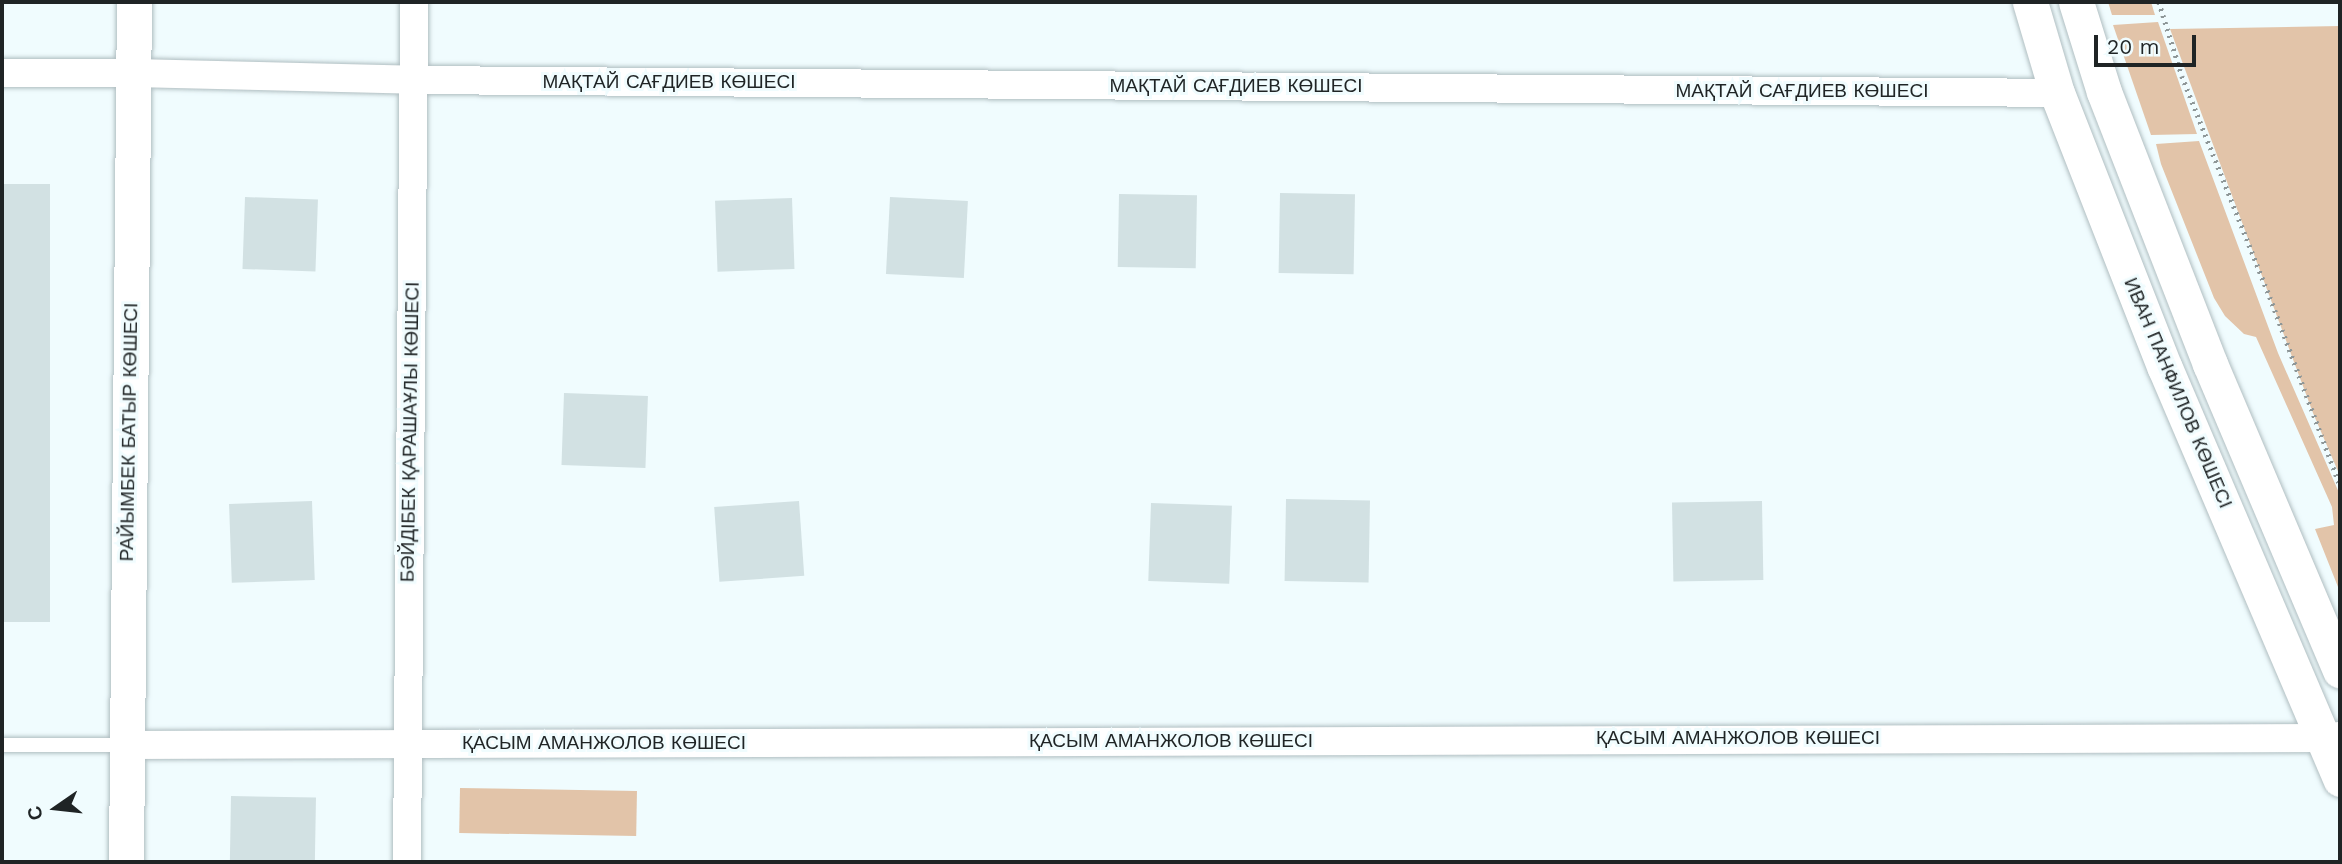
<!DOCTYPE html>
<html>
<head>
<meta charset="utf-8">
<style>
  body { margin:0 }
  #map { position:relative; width:2342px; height:864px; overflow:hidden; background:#f0fcfe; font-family:"Work Sans",sans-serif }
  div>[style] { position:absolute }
  .green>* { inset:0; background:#e2c4a9; transform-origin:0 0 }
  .building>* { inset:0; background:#d2e1e3; transform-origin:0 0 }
  .path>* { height:4.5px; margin-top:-2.25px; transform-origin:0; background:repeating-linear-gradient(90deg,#8e9798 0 2px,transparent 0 7px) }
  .roads { filter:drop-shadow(0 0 2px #b0bec1) drop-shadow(0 0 2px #b0bec1) }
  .service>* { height:14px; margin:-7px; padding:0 7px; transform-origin:7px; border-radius:7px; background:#fff }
  .minor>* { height:28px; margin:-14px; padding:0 14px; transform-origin:14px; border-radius:14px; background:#fff }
  .tertiary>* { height:35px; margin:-17.5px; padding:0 17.5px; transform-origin:17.5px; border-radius:17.5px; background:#fff }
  span { translate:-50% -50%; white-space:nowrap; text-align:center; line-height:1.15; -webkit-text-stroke:6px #f0fcfe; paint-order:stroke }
  .street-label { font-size:19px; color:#1f2425 }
  .frame { position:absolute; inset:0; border:4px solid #1f2425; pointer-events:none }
  .north { position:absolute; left:21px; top:773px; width:70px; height:70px; -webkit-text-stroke:5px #f0fcfe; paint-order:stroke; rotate:256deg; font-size:19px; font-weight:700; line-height:28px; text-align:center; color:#1f2425 }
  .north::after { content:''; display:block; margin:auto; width:24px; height:32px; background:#1f2425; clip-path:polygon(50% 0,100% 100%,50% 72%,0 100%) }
  .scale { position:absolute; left:2094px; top:35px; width:102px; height:32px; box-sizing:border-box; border:4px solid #1f2425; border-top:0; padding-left:9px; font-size:21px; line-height:24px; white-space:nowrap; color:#1f2425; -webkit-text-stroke:5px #f0fcfe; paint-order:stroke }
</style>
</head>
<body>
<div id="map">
  <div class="green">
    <i style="clip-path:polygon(2108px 2px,2151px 2px,2155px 15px,2112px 15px)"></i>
    <i style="clip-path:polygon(2158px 22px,2197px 134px,2151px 135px,2113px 25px)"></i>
    <i style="clip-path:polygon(2340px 26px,2340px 476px,2313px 413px,2170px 29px)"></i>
    <i style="clip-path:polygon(2199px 141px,2278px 353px,2340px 495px,2340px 592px,2315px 529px,2334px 525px,2332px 507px,2256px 337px,2244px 334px,2225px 316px,2214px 298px,2161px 164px,2156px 144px)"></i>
    <i style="left:460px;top:788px;width:177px;height:45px;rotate:1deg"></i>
  </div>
  <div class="building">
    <i style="left:2px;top:184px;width:48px;height:438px"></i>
    <i style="left:1280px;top:193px;width:75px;height:80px;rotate:1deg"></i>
    <i style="left:1119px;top:194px;width:78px;height:73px;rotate:1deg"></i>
    <i style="left:245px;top:197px;width:73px;height:72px;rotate:2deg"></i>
    <i style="left:890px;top:197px;width:78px;height:77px;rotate:3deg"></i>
    <i style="left:792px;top:198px;width:71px;height:77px;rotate:88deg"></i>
    <i style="left:564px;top:393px;width:84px;height:72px;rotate:2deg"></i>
    <i style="left:1286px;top:499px;width:84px;height:82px;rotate:1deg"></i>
    <i style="left:312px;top:501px;width:79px;height:83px;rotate:88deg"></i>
    <i style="left:799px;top:501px;width:75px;height:85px;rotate:86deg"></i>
    <i style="left:1762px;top:501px;width:79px;height:90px;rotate:89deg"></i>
    <i style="left:1151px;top:503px;width:81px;height:78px;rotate:2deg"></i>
    <i style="left:231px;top:796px;width:85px;height:66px;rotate:1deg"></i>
  </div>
  <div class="path">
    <i style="left:2159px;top:2px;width:77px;rotate:72.7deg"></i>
    <i style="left:2182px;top:76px;width:238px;rotate:68.3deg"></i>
    <i style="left:2270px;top:297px;width:201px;rotate:69.6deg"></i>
  </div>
  <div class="roads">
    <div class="service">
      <i style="left:2px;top:745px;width:124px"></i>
    </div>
    <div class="minor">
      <i style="left:2px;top:73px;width:132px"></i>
      <i style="left:134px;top:73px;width:280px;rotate:1.4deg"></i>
      <i style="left:414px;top:80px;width:1643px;rotate:0.45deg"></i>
      <i style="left:126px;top:745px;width:2199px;rotate:-0.18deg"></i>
      <i style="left:2325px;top:738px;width:15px;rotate:-8deg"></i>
      <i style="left:407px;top:862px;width:860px;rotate:-89.53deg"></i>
    </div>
    <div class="tertiary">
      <i style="left:2030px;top:2px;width:95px;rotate:73.5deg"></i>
      <i style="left:2057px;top:93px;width:295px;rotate:68.6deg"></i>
      <i style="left:2165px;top:368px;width:447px;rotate:66.9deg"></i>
      <i style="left:2076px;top:2px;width:94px;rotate:72.7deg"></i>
      <i style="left:2104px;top:92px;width:292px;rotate:68.7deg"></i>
      <i style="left:2210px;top:364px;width:333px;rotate:67deg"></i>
      <i style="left:126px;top:862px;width:860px;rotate:-89.47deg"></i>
    </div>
  </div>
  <div class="street-label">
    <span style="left:669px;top:82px">МАҚТАЙ САҒДИЕВ КӨШЕСІ</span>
    <span style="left:1236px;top:86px">МАҚТАЙ САҒДИЕВ КӨШЕСІ</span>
    <span style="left:1802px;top:91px">МАҚТАЙ САҒДИЕВ КӨШЕСІ</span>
    <span style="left:2178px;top:393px;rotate:67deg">ИВАН ПАНФИЛОВ КӨШЕСІ</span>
    <span style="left:129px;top:432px;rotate:-89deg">РАЙЫМБЕК БАТЫР КӨШЕСІ</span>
    <span style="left:410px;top:432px;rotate:-89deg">БӘЙДІБЕК ҚАРАШАҰЛЫ КӨШЕСІ</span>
    <span style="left:1738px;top:738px">ҚАСЫМ АМАНЖОЛОВ КӨШЕСІ</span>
    <span style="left:1171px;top:741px">ҚАСЫМ АМАНЖОЛОВ КӨШЕСІ</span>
    <span style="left:604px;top:743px">ҚАСЫМ АМАНЖОЛОВ КӨШЕСІ</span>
  </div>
  <div class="frame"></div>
  <div class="north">С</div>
  <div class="scale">20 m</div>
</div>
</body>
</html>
